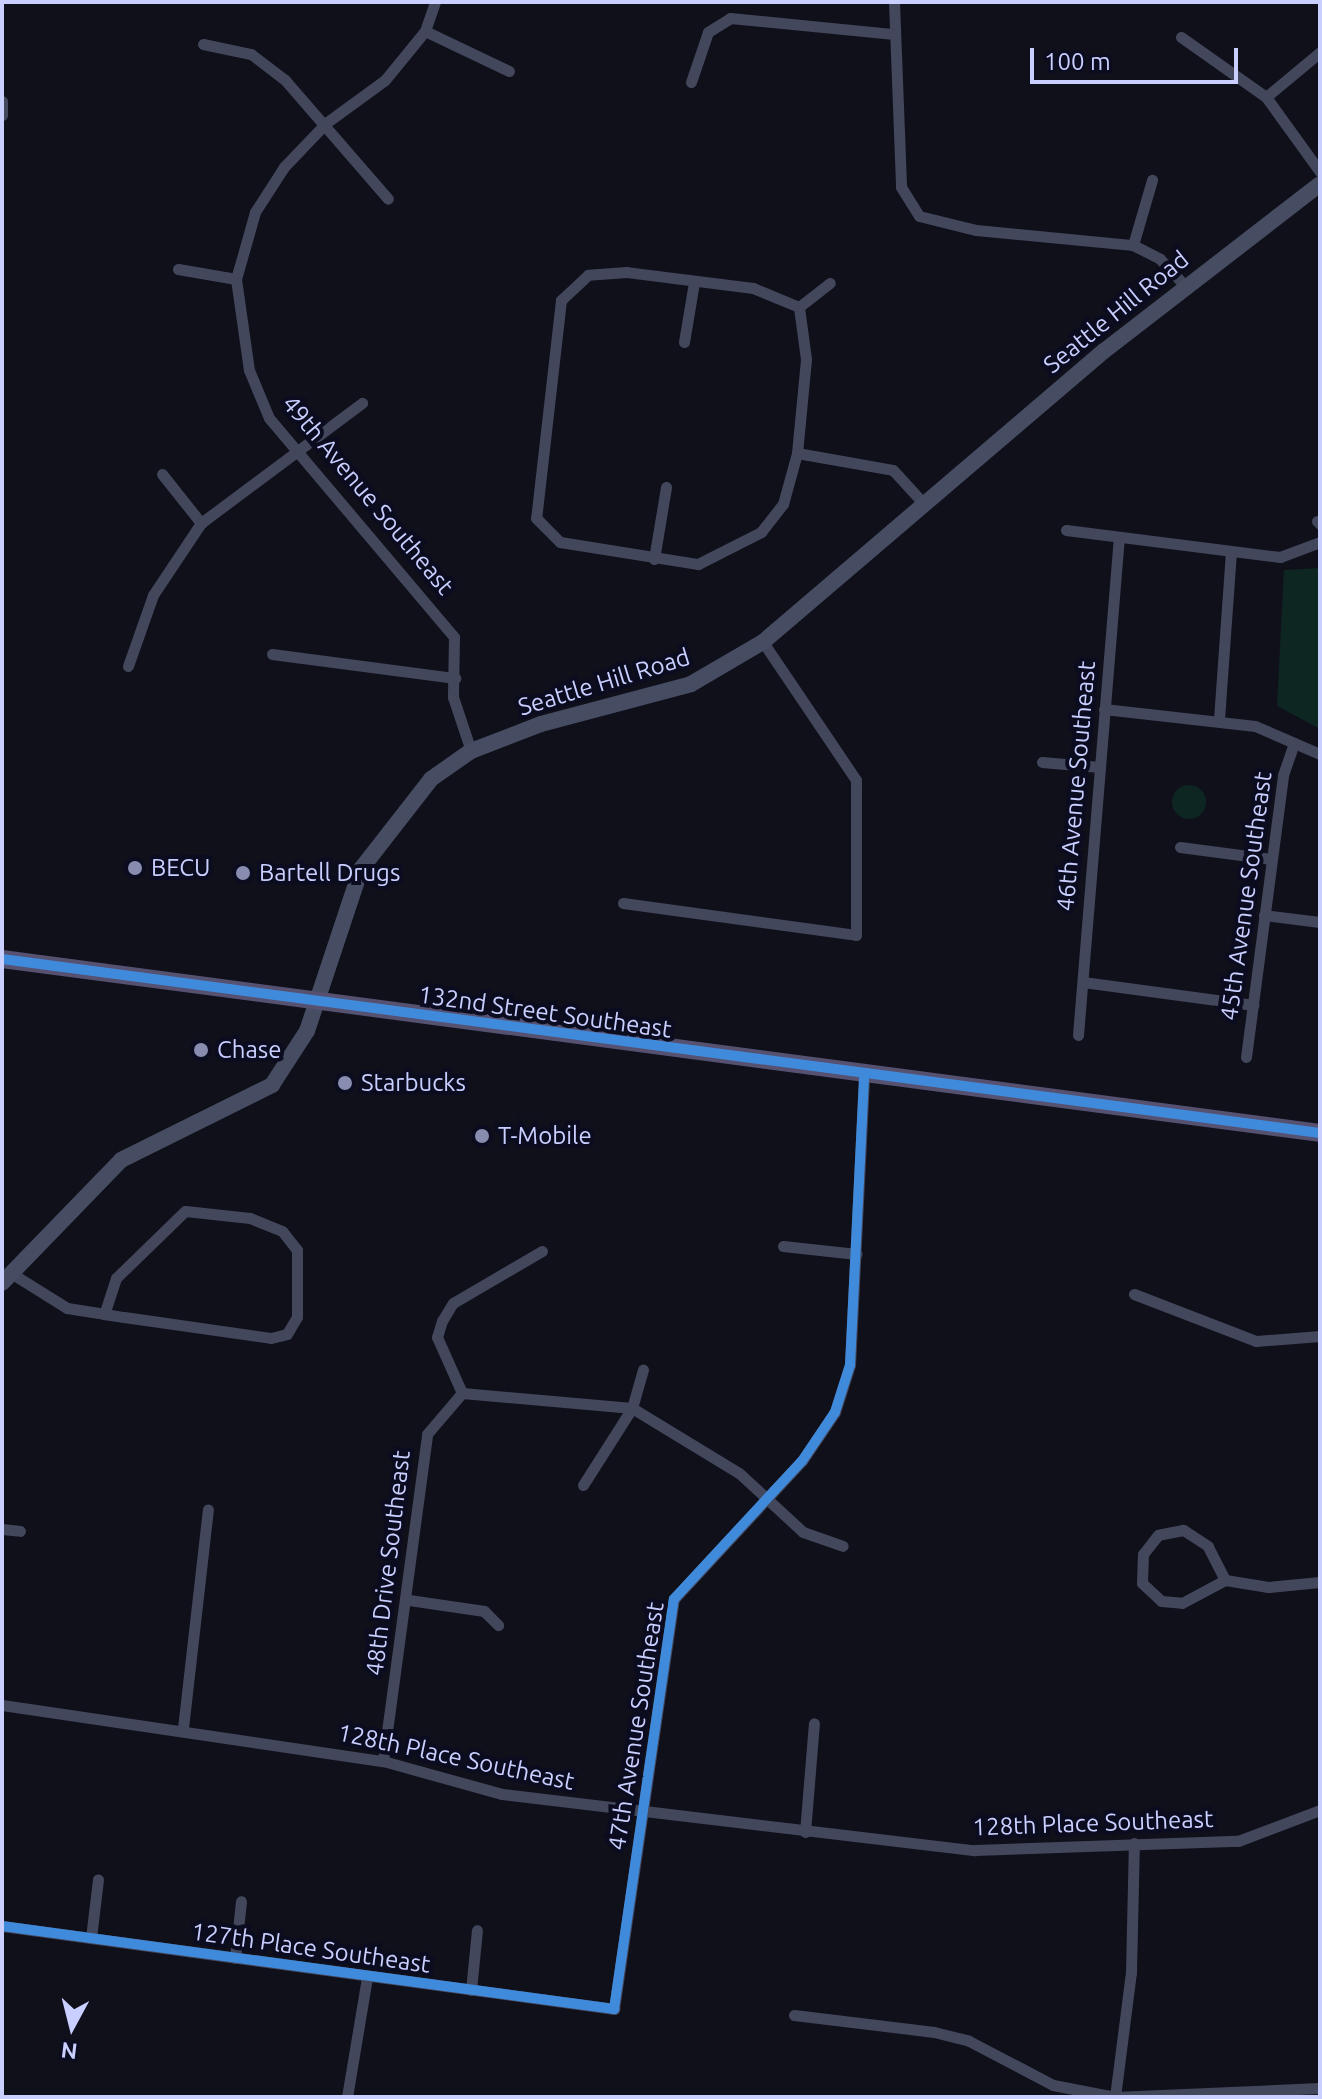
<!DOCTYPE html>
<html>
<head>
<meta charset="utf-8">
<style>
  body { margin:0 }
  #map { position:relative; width:1322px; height:2099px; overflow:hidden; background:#10101b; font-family:Ubuntu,sans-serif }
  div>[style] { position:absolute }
  .green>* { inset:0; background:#0d2622 }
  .round { border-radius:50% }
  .minor>* { height:11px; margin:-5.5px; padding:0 5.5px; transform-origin:5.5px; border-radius:5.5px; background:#43475c }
  .secondary>* { height:16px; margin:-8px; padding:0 8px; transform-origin:8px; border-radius:8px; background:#464c62 }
  .primary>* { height:18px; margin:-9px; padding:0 9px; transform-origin:9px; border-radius:9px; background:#565170 }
  .cycleway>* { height:10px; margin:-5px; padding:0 5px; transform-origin:5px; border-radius:5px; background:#408adc }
  .dots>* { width:22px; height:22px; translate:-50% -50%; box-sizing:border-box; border:4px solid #0b0c20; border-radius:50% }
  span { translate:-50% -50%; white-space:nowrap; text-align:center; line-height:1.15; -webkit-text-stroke:8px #0b0c20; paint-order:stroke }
  .street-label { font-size:24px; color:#c9cfff }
  .poi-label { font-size:24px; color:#c9cfff }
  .left { translate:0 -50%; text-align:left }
  .frame { position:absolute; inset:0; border:4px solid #c9cfff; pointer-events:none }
  .north { position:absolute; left:32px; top:1987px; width:80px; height:80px; -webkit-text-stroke:6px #0b0c20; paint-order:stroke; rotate:187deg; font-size:22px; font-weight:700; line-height:32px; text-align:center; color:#c9cfff }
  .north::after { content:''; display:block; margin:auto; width:28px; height:36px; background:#c9cfff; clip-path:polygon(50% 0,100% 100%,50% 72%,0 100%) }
  .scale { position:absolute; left:1030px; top:48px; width:208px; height:36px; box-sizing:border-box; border:4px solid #c9cfff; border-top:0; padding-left:10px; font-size:24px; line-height:28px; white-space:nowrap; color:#c9cfff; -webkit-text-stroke:6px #0b0c20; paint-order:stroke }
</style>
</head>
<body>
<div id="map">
  <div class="green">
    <i style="clip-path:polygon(1320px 568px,1320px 729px,1277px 706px,1284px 570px)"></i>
    <i class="round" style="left:1172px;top:785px;width:34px;height:34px"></i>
  </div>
  <div class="minor">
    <i style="left:435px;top:2px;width:31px;rotate:109deg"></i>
    <i style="left:425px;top:31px;width:63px;rotate:129.2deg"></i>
    <i style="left:385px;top:80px;width:73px;rotate:143.9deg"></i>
    <i style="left:326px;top:123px;width:61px;rotate:133.7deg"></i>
    <i style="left:284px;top:167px;width:54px;rotate:122.8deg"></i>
    <i style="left:255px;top:212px;width:70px;rotate:105.8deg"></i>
    <i style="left:236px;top:279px;width:92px;rotate:81.9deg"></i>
    <i style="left:249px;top:370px;width:52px;rotate:67.4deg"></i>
    <i style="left:269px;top:418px;width:287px;rotate:49.8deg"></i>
    <i style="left:454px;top:637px;width:60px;rotate:91deg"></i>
    <i style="left:453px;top:697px;width:57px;rotate:71.6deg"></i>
    <i style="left:894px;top:2px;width:185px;rotate:87.8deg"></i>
    <i style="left:901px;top:187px;width:34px;rotate:58deg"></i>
    <i style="left:919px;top:216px;width:59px;rotate:13.8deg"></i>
    <i style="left:976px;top:230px;width:158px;rotate:5.5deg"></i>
    <i style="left:1133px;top:245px;width:30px;rotate:27deg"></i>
    <i style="left:1160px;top:259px;width:37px;rotate:47deg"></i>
    <i style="left:425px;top:31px;width:93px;rotate:25.5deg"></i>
    <i style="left:1181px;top:37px;width:104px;rotate:35.2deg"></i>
    <i style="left:1266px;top:97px;width:92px;rotate:54.2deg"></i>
    <i style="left:203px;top:44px;width:49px;rotate:11.8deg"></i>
    <i style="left:251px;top:54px;width:43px;rotate:37.4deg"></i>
    <i style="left:285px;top:80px;width:157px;rotate:49.1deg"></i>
    <i style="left:691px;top:82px;width:53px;rotate:-71.2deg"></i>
    <i style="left:708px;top:32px;width:26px;rotate:-32deg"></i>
    <i style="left:730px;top:18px;width:165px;rotate:5.6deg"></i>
    <i style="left:1266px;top:97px;width:70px;rotate:-39.8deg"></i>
    <i style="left:2px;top:101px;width:14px;rotate:90deg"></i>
    <i style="left:1133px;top:245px;width:68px;rotate:-73.7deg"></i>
    <i style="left:178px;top:269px;width:59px;rotate:9.8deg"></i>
    <i style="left:799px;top:307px;width:50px;rotate:-157.6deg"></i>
    <i style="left:753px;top:288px;width:127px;rotate:-172.8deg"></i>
    <i style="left:627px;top:272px;width:39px;rotate:176deg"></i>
    <i style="left:588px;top:275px;width:37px;rotate:137deg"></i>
    <i style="left:561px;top:300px;width:219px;rotate:96.5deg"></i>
    <i style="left:536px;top:518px;width:34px;rotate:45deg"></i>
    <i style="left:560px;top:542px;width:140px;rotate:9.1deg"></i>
    <i style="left:698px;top:564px;width:71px;rotate:-26.9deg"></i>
    <i style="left:761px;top:532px;width:36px;rotate:-52deg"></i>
    <i style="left:783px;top:504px;width:53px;rotate:-74.6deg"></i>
    <i style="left:797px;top:453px;width:94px;rotate:-84.5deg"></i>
    <i style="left:806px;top:359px;width:52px;rotate:-97.7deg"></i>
    <i style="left:799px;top:307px;width:39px;rotate:-38deg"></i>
    <i style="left:684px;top:342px;width:61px;rotate:-80.5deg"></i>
    <i style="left:797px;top:453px;width:97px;rotate:10deg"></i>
    <i style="left:893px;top:470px;width:46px;rotate:47.6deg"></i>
    <i style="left:162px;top:474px;width:63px;rotate:51.5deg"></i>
    <i style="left:1317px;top:521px;width:4px;rotate:45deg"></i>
    <i style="left:1066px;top:530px;width:216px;rotate:7.2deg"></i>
    <i style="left:1280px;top:557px;width:43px;rotate:-20.6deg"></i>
    <i style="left:654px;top:559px;width:73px;rotate:-80.5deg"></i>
    <i style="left:272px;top:654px;width:185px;rotate:7.5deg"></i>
    <i style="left:128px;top:666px;width:75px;rotate:-70.6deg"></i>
    <i style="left:153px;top:595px;width:87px;rotate:-56.3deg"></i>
    <i style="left:201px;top:523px;width:201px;rotate:-36.7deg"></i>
    <i style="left:1104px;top:709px;width:152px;rotate:6.4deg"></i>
    <i style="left:1255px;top:726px;width:71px;rotate:23.3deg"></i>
    <i style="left:1219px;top:719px;width:166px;rotate:-85.9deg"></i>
    <i style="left:1042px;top:762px;width:58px;rotate:4.9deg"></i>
    <i style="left:1180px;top:847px;width:92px;rotate:7.5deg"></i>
    <i style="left:623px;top:903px;width:235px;rotate:7.8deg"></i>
    <i style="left:856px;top:935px;width:155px;rotate:-90deg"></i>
    <i style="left:856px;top:780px;width:166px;rotate:-124deg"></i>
    <i style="left:1264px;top:915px;width:56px;rotate:7.1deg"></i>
    <i style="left:1083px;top:982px;width:172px;rotate:7.7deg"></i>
    <i style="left:1078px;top:1035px;width:497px;rotate:-85.3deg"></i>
    <i style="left:1246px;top:1057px;width:284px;rotate:-82.5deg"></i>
    <i style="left:1283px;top:775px;width:34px;rotate:-71deg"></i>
    <i style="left:783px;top:1246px;width:74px;rotate:6.2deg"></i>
    <i style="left:11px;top:1273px;width:66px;rotate:32deg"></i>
    <i style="left:67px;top:1308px;width:37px;rotate:9deg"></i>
    <i style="left:104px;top:1314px;width:20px;rotate:9deg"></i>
    <i style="left:124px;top:1317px;width:148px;rotate:8.1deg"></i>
    <i style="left:271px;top:1338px;width:16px;rotate:-14deg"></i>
    <i style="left:287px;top:1334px;width:20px;rotate:-60deg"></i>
    <i style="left:297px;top:1317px;width:67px;rotate:-90deg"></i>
    <i style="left:297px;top:1250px;width:24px;rotate:-128deg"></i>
    <i style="left:282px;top:1231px;width:35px;rotate:-158deg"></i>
    <i style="left:250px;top:1218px;width:65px;rotate:-173.9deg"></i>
    <i style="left:185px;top:1211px;width:96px;rotate:135.8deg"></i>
    <i style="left:116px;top:1278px;width:38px;rotate:108deg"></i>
    <i style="left:1134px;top:1294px;width:131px;rotate:21.1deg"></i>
    <i style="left:1256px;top:1341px;width:64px;rotate:-4.5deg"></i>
    <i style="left:462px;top:1393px;width:171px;rotate:5deg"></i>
    <i style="left:632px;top:1408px;width:125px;rotate:31.3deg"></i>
    <i style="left:739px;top:1473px;width:87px;rotate:42.7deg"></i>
    <i style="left:803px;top:1532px;width:42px;rotate:19.3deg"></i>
    <i style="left:583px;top:1485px;width:91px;rotate:-57.5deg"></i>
    <i style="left:632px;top:1408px;width:40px;rotate:-74deg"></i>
    <i style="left:2px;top:1529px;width:18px;rotate:6deg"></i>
    <i style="left:1225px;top:1580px;width:38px;rotate:-117deg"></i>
    <i style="left:1208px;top:1546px;width:30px;rotate:-147deg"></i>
    <i style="left:1183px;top:1530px;width:25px;rotate:169deg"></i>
    <i style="left:1158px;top:1535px;width:24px;rotate:128deg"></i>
    <i style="left:1143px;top:1554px;width:29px;rotate:92deg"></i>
    <i style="left:1142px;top:1583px;width:26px;rotate:43deg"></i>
    <i style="left:1161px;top:1601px;width:21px;rotate:5deg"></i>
    <i style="left:1182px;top:1603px;width:49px;rotate:-28.1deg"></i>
    <i style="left:1225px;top:1580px;width:44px;rotate:9.2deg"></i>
    <i style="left:1268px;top:1587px;width:52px;rotate:-5.5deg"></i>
    <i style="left:409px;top:1600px;width:76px;rotate:8.3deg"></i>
    <i style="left:484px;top:1611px;width:20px;rotate:45deg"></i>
    <i style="left:2px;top:1705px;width:385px;rotate:8.4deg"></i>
    <i style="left:383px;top:1761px;width:123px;rotate:15.5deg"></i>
    <i style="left:502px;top:1794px;width:476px;rotate:6.8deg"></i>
    <i style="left:975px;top:1850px;width:263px;rotate:-2deg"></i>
    <i style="left:1238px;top:1841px;width:88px;rotate:-20.7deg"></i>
    <i style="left:183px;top:1728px;width:220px;rotate:-83.5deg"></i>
    <i style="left:383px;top:1761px;width:330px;rotate:-82.3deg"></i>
    <i style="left:427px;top:1434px;width:54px;rotate:-49.5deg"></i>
    <i style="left:462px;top:1393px;width:61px;rotate:-114.1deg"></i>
    <i style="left:437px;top:1337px;width:17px;rotate:-73deg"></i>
    <i style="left:442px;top:1321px;width:21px;rotate:-59deg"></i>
    <i style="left:453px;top:1303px;width:103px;rotate:-30.3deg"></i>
    <i style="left:805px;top:1832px;width:109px;rotate:-85.3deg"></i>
    <i style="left:2px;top:1926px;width:618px;rotate:7.72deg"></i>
    <i style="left:614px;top:2009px;width:414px;rotate:-81.7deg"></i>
    <i style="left:674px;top:1599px;width:188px;rotate:-47.2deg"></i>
    <i style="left:802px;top:1461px;width:59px;rotate:-56deg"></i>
    <i style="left:835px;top:1412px;width:49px;rotate:-72.3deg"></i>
    <i style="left:850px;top:1365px;width:287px;rotate:-87.2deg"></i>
    <i style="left:91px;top:1938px;width:59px;rotate:-83.2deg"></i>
    <i style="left:235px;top:1958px;width:57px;rotate:-84deg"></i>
    <i style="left:471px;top:1990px;width:60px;rotate:-84.3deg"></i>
    <i style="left:794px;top:2015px;width:141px;rotate:6.9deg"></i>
    <i style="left:934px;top:2032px;width:36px;rotate:14deg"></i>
    <i style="left:969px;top:2041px;width:95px;rotate:27.6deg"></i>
    <i style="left:1053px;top:2085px;width:63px;rotate:11deg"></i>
    <i style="left:1115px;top:2097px;width:205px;rotate:-2.5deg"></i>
    <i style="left:347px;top:2097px;width:122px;rotate:-80.5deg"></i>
    <i style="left:1115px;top:2097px;width:126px;rotate:-82.7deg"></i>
    <i style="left:1131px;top:1972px;width:129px;rotate:-88.7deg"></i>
  </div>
  <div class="secondary">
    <i style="left:2px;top:1283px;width:171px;rotate:-45.9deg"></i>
    <i style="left:121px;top:1160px;width:169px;rotate:-26.4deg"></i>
    <i style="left:272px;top:1085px;width:64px;rotate:-57.1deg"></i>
    <i style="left:307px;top:1031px;width:171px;rotate:-71.6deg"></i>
    <i style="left:361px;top:869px;width:114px;rotate:-52.1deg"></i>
    <i style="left:431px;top:779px;width:49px;rotate:-35deg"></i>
    <i style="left:471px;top:751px;width:75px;rotate:-21.1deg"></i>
    <i style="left:541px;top:724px;width:155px;rotate:-14.9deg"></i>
    <i style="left:691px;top:684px;width:83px;rotate:-30.3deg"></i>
    <i style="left:763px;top:642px;width:448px;rotate:-40.5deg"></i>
    <i style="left:1104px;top:351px;width:273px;rotate:-37.7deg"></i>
  </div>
  <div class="primary">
    <i style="left:2px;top:959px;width:1329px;rotate:7.52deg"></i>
  </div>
  <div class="cycleway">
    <i style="left:2px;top:959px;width:1329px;rotate:7.52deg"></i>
    <i style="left:2px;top:1926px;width:618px;rotate:7.72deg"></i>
    <i style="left:614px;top:2009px;width:414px;rotate:-81.7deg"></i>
    <i style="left:674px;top:1599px;width:188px;rotate:-47.2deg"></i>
    <i style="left:802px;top:1461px;width:59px;rotate:-56deg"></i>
    <i style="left:835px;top:1412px;width:49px;rotate:-72.3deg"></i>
    <i style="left:850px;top:1365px;width:287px;rotate:-87.2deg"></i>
  </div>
  <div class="dots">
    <i style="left:135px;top:868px;background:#888caf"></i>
    <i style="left:243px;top:873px;background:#888caf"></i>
    <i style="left:201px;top:1050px;background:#888caf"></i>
    <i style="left:345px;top:1083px;background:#888caf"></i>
    <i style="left:482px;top:1136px;background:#888caf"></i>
  </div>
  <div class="street-label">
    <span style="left:1116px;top:312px;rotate:-39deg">Seattle Hill Road</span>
    <span style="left:368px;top:495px;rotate:50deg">49th Avenue Southeast</span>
    <span style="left:604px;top:682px;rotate:-17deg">Seattle Hill Road</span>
    <span style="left:1076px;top:786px;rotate:-85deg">46th Avenue Southeast</span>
    <span style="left:1246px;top:896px;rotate:-82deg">45th Avenue Southeast</span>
    <span style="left:545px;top:1012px;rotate:8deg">132nd Street Southeast</span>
    <span style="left:388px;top:1563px;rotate:-83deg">48th Drive Southeast</span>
    <span style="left:636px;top:1726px;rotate:-81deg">47th Avenue Southeast</span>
    <span style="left:456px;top:1757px;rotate:12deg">128th Place Southeast</span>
    <span style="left:1093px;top:1823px;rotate:-2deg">128th Place Southeast</span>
    <span style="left:311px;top:1948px;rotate:8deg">127th Place Southeast</span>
  </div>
  <div class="poi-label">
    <span class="left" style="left:151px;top:868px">BECU</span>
    <span class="left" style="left:259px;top:873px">Bartell Drugs</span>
    <span class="left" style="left:217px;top:1050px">Chase</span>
    <span class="left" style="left:361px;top:1083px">Starbucks</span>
    <span class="left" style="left:498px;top:1136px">T-Mobile</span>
  </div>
  <div class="frame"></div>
  <div class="north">N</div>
  <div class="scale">100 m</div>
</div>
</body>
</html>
